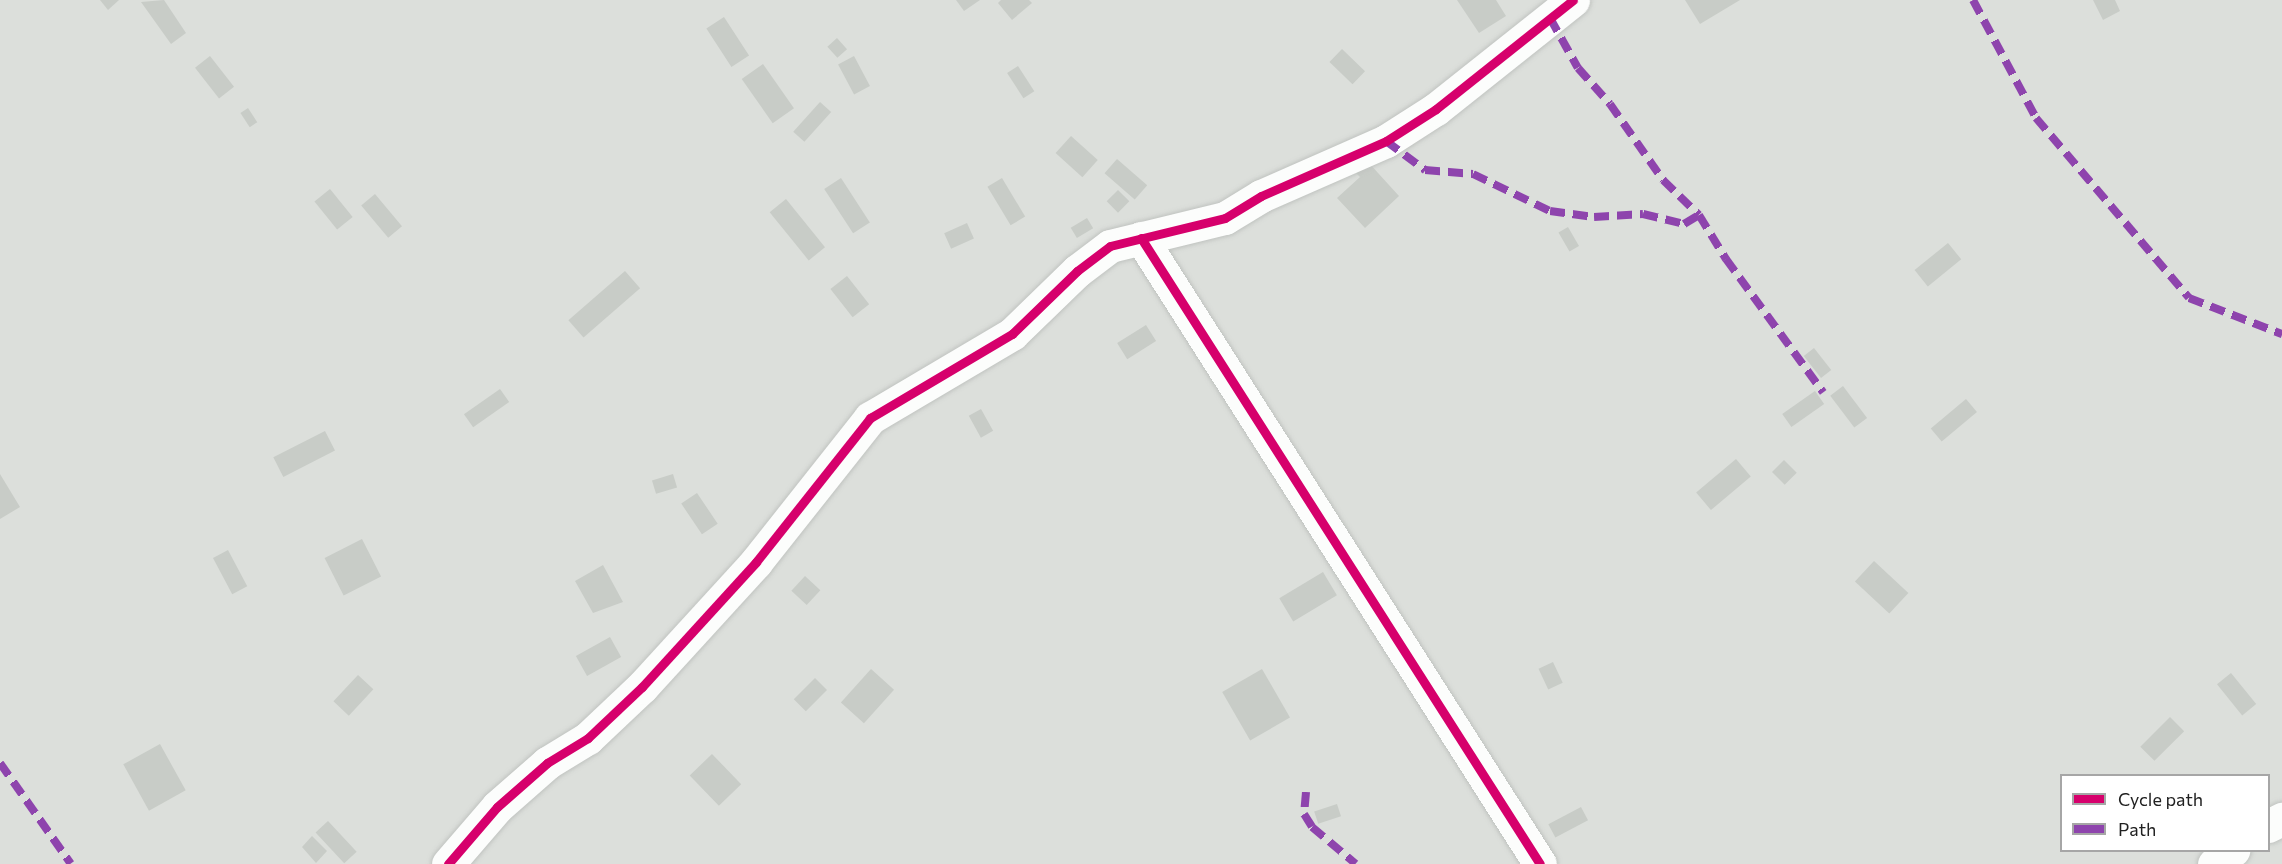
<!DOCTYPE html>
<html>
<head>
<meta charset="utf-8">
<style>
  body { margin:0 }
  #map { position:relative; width:2282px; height:864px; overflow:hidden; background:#eaf0ea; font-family:Commissioner,sans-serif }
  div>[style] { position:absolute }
  .residential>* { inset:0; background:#dcdfdb }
  .building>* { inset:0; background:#c8ccc7; transform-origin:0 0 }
  .roads { filter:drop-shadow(0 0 2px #c0c3c0) drop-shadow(0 0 2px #c0c3c0) }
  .minor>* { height:33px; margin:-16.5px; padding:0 16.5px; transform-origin:16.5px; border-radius:16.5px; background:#fcfdfc }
  .quiet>* { height:8px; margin-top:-4px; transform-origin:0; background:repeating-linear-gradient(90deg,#8e44ad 0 15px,transparent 0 23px) }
  .cycleway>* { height:9px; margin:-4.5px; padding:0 4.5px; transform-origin:4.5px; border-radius:4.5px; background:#d6006c }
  span { translate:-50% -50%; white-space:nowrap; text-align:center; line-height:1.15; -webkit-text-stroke:4.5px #fff; paint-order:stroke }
  .legend { position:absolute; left:2060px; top:774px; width:210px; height:78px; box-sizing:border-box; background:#fff; border:2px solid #a6a6a6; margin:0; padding:8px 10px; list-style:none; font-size:18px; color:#212121 }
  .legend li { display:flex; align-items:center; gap:12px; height:30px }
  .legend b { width:30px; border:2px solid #a6a6a6 }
</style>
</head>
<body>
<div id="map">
  <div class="residential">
    <i style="clip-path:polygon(evenodd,0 0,2282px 0,2282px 864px,0 864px,0 0,2062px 776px,2268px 776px,2268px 850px,2062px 850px,2062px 776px)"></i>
  </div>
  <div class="building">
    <i style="clip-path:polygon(100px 0,119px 0,108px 10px)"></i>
    <i style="clip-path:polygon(164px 0,186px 33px,171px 44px,141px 2px)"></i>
    <i style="clip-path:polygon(956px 0,980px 0,964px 11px)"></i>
    <i style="clip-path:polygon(1001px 0,1029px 0,1032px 3px,1012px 20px,998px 3px)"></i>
    <i style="clip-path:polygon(1457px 0,1496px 0,1506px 16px,1479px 33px)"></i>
    <i style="clip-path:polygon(1685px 0,1740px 0,1700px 24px)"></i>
    <i style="clip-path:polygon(2093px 0,2115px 0,2120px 11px,2103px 20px)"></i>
    <i style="left:724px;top:17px;width:46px;height:21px;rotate:57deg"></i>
    <i style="left:837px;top:38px;width:15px;height:13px;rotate:48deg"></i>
    <i style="left:1342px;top:49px;width:32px;height:18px;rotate:44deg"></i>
    <i style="left:210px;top:56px;width:39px;height:19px;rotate:52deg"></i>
    <i style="left:854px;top:56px;width:34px;height:18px;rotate:62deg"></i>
    <i style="left:763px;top:64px;width:54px;height:26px;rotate:55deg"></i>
    <i style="left:1018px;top:66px;width:30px;height:13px;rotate:57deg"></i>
    <i style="left:820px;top:102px;width:15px;height:40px;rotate:42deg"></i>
    <i style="left:248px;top:108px;width:17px;height:9px;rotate:57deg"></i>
    <i style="left:1071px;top:136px;width:36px;height:23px;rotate:42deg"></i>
    <i style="left:1117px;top:159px;width:40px;height:19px;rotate:41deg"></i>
    <i style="clip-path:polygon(1368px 162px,1399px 196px,1365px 228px,1337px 198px,1360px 177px,1356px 173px)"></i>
    <i style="left:841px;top:178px;width:53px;height:20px;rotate:57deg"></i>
    <i style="left:1002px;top:178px;width:45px;height:17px;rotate:59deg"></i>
    <i style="left:330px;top:189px;width:36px;height:20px;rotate:51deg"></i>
    <i style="left:1118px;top:190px;width:16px;height:16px;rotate:45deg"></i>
    <i style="left:375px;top:194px;width:42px;height:18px;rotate:50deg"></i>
    <i style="left:786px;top:199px;width:62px;height:21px;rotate:51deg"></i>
    <i style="left:1087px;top:218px;width:12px;height:19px;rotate:59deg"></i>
    <i style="left:967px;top:223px;width:17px;height:25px;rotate:66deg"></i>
    <i style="left:1568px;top:227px;width:22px;height:11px;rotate:60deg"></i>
    <i style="left:1948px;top:243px;width:21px;height:43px;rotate:51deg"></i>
    <i style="left:625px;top:271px;width:23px;height:75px;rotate:49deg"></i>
    <i style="left:847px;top:276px;width:36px;height:21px;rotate:52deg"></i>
    <i style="left:1146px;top:325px;width:19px;height:34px;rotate:58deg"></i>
    <i style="left:1814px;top:348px;width:28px;height:13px;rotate:52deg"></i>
    <i style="left:1843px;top:386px;width:40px;height:16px;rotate:53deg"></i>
    <i style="left:500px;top:389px;width:16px;height:44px;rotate:55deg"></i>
    <i style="left:1815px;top:391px;width:16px;height:40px;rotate:55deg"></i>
    <i style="left:1966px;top:399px;width:17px;height:46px;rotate:50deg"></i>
    <i style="left:981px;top:409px;width:25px;height:14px;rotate:61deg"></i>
    <i style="left:325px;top:431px;width:22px;height:58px;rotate:63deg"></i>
    <i style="left:1736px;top:459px;width:23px;height:52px;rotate:50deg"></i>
    <i style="left:1784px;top:460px;width:18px;height:17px;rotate:45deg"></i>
    <i style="clip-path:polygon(0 474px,20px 507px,0 519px)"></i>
    <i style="left:673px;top:474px;width:14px;height:22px;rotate:73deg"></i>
    <i style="left:697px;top:493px;width:37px;height:19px;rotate:56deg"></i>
    <i style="left:362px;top:539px;width:42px;height:42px;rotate:63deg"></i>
    <i style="left:228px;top:550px;width:41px;height:17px;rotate:62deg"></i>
    <i style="left:1874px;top:561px;width:47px;height:28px;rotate:43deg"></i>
    <i style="clip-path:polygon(603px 565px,623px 602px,593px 613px,575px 581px)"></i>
    <i style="left:1323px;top:572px;width:27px;height:51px;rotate:59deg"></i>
    <i style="left:805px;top:576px;width:21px;height:20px;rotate:43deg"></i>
    <i style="left:610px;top:637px;width:23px;height:39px;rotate:61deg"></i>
    <i style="left:1553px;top:662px;width:23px;height:16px;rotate:65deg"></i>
    <i style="left:871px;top:669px;width:31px;height:45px;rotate:42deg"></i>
    <i style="left:1262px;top:669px;width:56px;height:46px;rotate:60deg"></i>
    <i style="left:2231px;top:673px;width:40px;height:18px;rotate:51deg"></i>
    <i style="left:358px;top:675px;width:21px;height:36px;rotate:43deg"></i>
    <i style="left:815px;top:678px;width:17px;height:30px;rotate:45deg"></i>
    <i style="left:2170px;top:717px;width:20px;height:42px;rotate:45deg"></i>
    <i style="left:160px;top:744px;width:53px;height:42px;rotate:61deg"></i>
    <i style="left:712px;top:754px;width:42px;height:31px;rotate:46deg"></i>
    <i style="left:1337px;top:804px;width:13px;height:24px;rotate:72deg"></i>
    <i style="left:1581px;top:807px;width:15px;height:37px;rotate:62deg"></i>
    <i style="left:328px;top:821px;width:42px;height:17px;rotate:47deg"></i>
    <i style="clip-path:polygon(312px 836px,327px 851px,316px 863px,302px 847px)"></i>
  </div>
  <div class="roads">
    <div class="minor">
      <i style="left:1141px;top:238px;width:742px;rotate:57.49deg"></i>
      <i style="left:2268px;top:826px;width:16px;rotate:-27deg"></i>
      <i style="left:448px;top:864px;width:75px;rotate:-49.3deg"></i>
      <i style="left:497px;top:807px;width:67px;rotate:-41.3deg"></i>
      <i style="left:547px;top:763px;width:48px;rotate:-31.4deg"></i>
      <i style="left:588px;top:738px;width:74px;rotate:-43.4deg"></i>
      <i style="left:642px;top:687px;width:169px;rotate:-47.6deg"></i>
      <i style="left:756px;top:562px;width:184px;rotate:-51.6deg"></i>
      <i style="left:870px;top:418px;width:165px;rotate:-30.6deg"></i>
      <i style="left:1012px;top:334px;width:91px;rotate:-44.1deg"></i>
      <i style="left:1077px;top:271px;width:41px;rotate:-37.1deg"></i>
      <i style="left:1110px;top:246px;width:118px;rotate:-13.7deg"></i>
      <i style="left:1225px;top:218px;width:42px;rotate:-31.4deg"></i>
      <i style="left:1261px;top:196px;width:137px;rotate:-23.7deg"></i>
      <i style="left:1386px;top:141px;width:59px;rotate:-32.6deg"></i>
      <i style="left:1436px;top:109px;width:175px;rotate:-38.5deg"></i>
      <i style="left:2214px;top:864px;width:24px;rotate:-36deg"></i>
    </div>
  </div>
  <div class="quiet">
    <i style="left:1973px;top:0;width:134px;rotate:61.9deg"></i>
    <i style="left:2036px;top:118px;width:236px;rotate:49.6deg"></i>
    <i style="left:2189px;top:298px;width:100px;rotate:21.2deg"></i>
    <i style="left:1550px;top:18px;width:57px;rotate:60.8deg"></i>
    <i style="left:1578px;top:68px;width:48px;rotate:48.4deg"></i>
    <i style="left:1610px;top:104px;width:93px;rotate:55.1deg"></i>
    <i style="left:1663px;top:180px;width:50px;rotate:44.2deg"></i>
    <i style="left:1699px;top:215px;width:52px;rotate:58.5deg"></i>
    <i style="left:1726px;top:259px;width:165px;rotate:53.9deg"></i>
    <i style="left:1386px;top:141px;width:49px;rotate:36.6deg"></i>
    <i style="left:1425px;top:170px;width:48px;rotate:4.8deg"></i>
    <i style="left:1473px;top:174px;width:85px;rotate:25.7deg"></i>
    <i style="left:1550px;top:211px;width:44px;rotate:7.8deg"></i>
    <i style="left:1594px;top:217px;width:49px;rotate:-3.5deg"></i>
    <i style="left:1643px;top:214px;width:42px;rotate:13.7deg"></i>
    <i style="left:1684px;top:224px;width:17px;rotate:-31deg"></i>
    <i style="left:0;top:763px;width:123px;rotate:54.9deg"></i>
    <i style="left:1306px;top:792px;width:22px;rotate:95deg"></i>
    <i style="left:1304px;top:814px;width:15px;rotate:58deg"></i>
    <i style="left:1312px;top:827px;width:57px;rotate:40.1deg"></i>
  </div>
  <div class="cycleway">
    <i style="left:1141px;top:238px;width:742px;rotate:57.49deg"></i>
    <i style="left:448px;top:864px;width:75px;rotate:-49.3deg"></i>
    <i style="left:497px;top:807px;width:67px;rotate:-41.3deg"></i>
    <i style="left:547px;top:763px;width:48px;rotate:-31.4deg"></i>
    <i style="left:588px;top:738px;width:74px;rotate:-43.4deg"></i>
    <i style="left:642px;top:687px;width:169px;rotate:-47.6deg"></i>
    <i style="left:756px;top:562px;width:184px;rotate:-51.6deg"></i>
    <i style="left:870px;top:418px;width:165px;rotate:-30.6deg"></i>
    <i style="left:1012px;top:334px;width:91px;rotate:-44.1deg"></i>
    <i style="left:1077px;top:271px;width:41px;rotate:-37.1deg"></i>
    <i style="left:1110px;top:246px;width:118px;rotate:-13.7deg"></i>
    <i style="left:1225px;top:218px;width:42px;rotate:-31.4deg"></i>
    <i style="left:1261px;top:196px;width:137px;rotate:-23.7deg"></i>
    <i style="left:1386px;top:141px;width:59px;rotate:-32.6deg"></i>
    <i style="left:1436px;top:109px;width:175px;rotate:-38.5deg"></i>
  </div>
  <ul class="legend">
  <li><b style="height:8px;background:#d6006c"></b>Cycle path</li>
  <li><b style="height:8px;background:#8e44ad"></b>Path</li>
  </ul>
</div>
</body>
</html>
